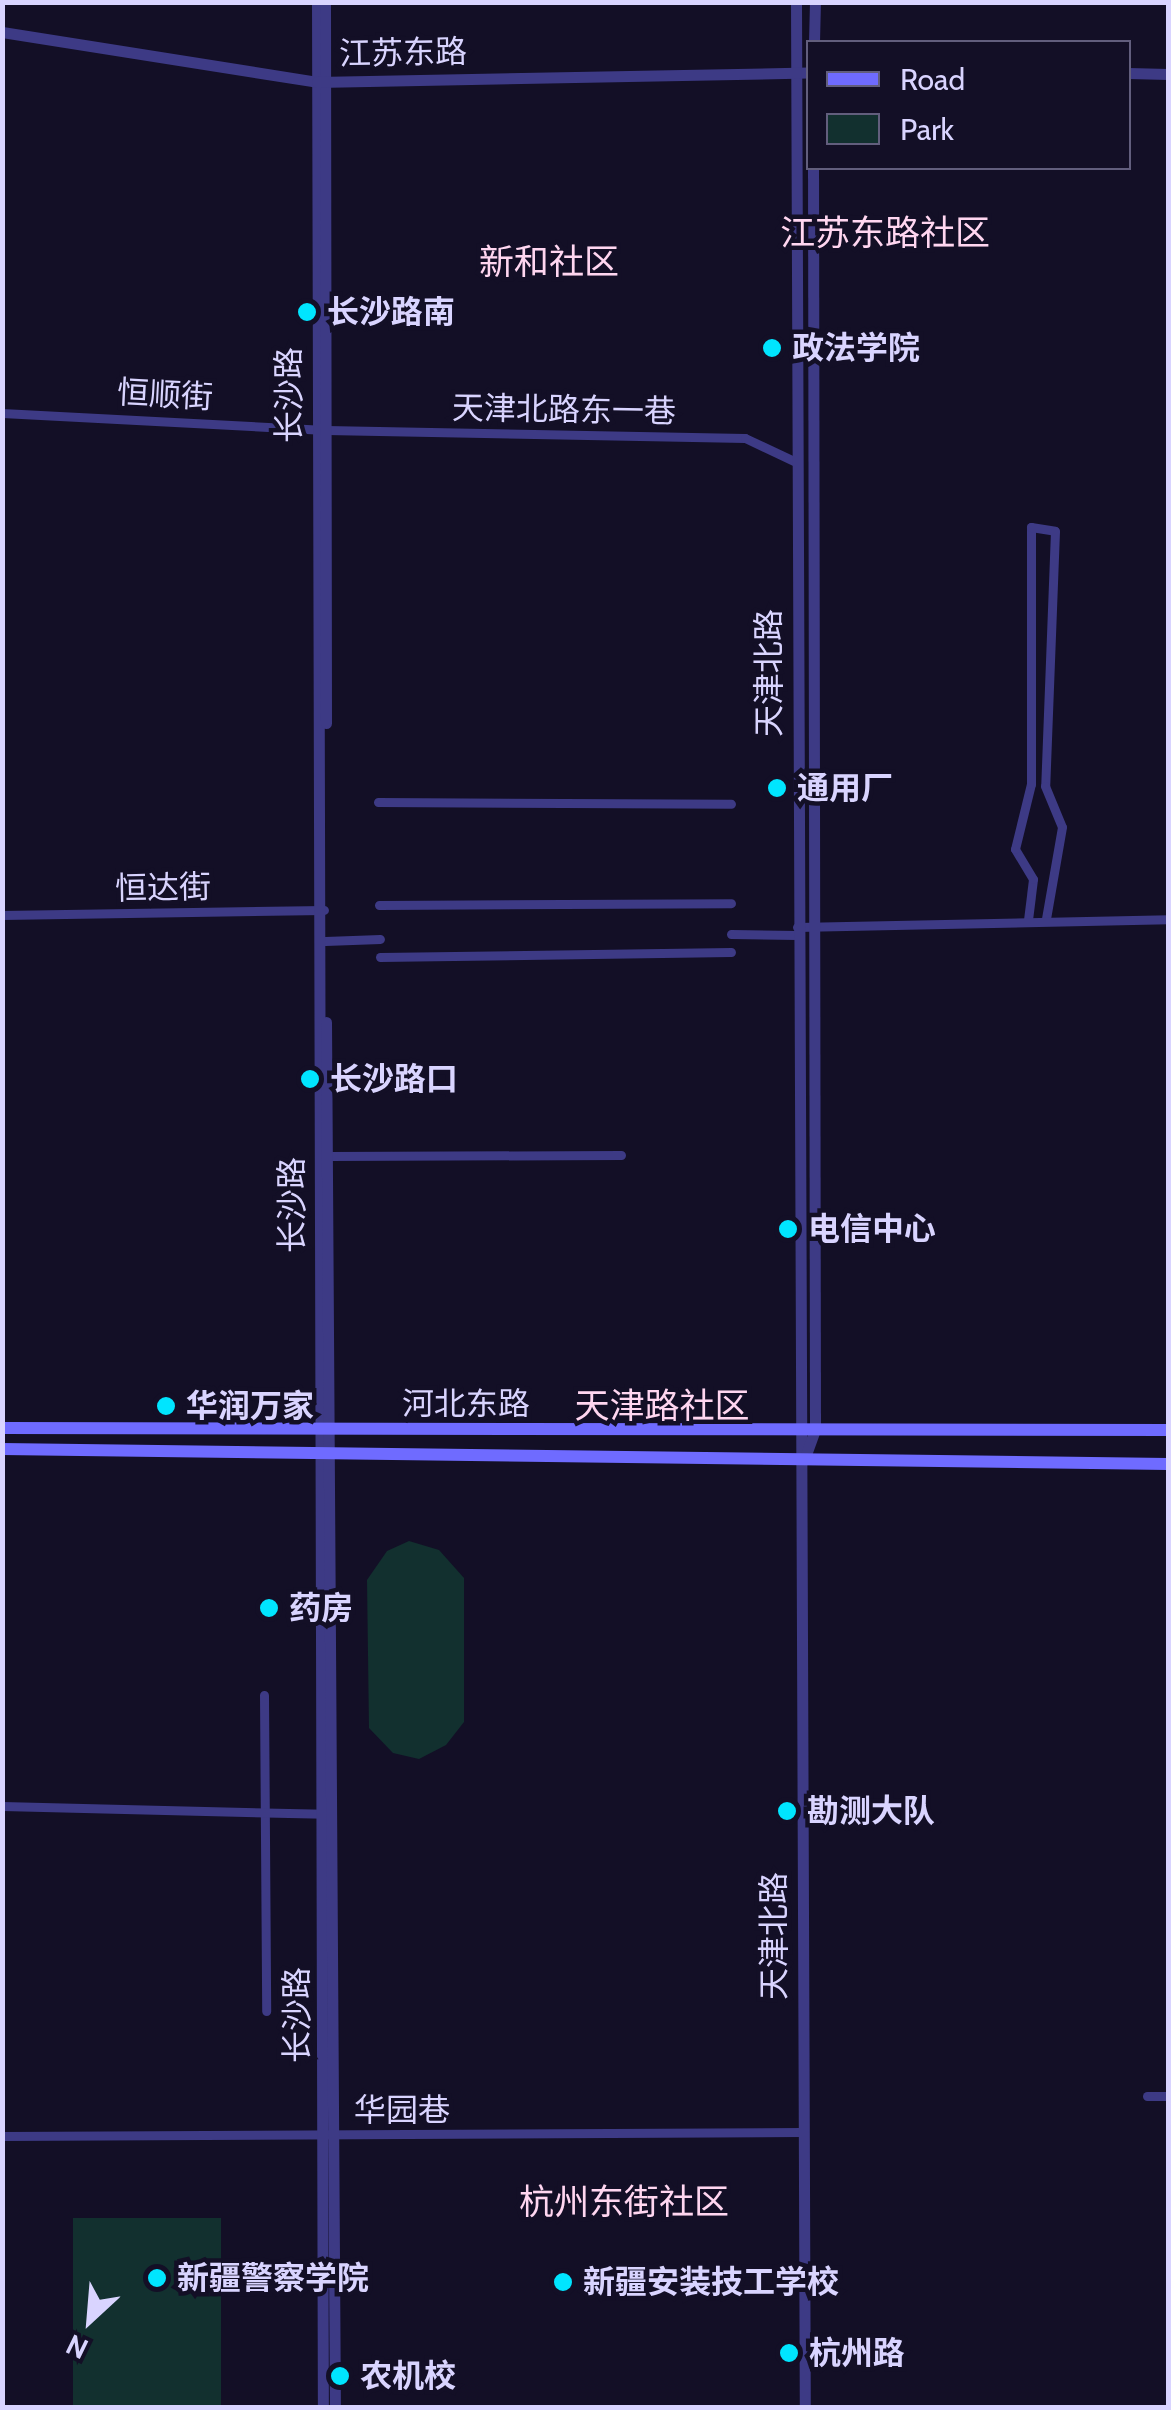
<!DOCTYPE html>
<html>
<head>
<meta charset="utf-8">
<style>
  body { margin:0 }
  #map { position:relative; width:1171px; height:2410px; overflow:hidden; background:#130f26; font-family:Cabin,"Noto Sans SC",sans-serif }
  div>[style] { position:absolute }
  .green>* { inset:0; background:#12302f; transform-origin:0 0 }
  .minor>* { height:9px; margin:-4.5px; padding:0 4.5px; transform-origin:4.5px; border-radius:4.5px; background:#3d3a85 }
  .tertiary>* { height:11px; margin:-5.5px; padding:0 5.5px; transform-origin:5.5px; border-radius:5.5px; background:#3d3a85 }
  .secondary>* { height:12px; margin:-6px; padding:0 6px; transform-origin:6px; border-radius:6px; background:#6f6bff }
  .dots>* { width:28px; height:28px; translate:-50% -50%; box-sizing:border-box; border:5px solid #130f26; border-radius:50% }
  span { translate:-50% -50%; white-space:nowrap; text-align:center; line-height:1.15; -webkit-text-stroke:9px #130f26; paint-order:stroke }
  .street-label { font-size:32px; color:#d9d4ff }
  .poi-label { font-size:32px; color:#d9d4ff; font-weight:700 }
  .left { translate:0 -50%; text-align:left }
  .neighbourhood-label { font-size:35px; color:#ffd6f0 }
  .frame { position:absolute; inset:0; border:5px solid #d9d4ff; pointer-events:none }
  .legend { position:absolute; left:806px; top:40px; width:325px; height:130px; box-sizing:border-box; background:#130f26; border:2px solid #625e7d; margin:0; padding:12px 18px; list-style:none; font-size:30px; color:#d9d4ff }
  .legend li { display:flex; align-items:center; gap:20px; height:50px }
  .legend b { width:50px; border:2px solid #625e7d }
  .north { position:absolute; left:40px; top:2270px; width:100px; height:100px; -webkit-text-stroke:8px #130f26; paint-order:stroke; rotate:206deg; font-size:28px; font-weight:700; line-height:40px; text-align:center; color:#d9d4ff }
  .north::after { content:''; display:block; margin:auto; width:35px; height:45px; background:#d9d4ff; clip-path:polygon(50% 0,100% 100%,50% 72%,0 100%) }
</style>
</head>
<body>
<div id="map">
  <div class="green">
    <i style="clip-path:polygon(409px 1541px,439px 1550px,464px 1578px,464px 1722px,446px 1745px,419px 1759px,393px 1753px,369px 1728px,367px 1580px,387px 1551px)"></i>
    <i style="left:73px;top:2218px;width:148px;height:189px"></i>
  </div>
  <div class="minor">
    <i style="left:2px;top:413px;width:324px;rotate:3deg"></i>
    <i style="left:326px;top:430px;width:419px;rotate:1.1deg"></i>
    <i style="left:745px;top:438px;width:56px;rotate:25.2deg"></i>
    <i style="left:378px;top:802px;width:353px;rotate:0.3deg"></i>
    <i style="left:379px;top:905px;width:352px;rotate:-0.3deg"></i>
    <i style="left:2px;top:915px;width:322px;rotate:-0.9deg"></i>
    <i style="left:1028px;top:920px;width:41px;rotate:-83deg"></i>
    <i style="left:1033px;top:879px;width:35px;rotate:-121deg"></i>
    <i style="left:1015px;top:849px;width:67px;rotate:-76.2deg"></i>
    <i style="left:1031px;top:784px;width:257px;rotate:-90deg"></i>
    <i style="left:1031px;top:527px;width:24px;rotate:9deg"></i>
    <i style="left:1055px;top:531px;width:255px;rotate:92.2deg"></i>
    <i style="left:1045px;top:786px;width:44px;rotate:67.5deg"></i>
    <i style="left:1062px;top:827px;width:93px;rotate:99.9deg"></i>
    <i style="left:797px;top:927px;width:371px;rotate:-1.2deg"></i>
    <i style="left:731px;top:934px;width:66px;rotate:0.9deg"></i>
    <i style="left:325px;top:941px;width:55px;rotate:-2.1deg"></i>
    <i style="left:380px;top:957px;width:351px;rotate:-0.8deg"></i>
    <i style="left:329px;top:1156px;width:292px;rotate:-0.2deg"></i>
    <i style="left:264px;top:1695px;width:316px;rotate:89.6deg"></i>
    <i style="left:2px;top:1806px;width:322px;rotate:1.4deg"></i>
    <i style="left:1147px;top:2096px;width:21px"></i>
    <i style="left:2px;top:2136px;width:800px;rotate:-0.29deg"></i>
  </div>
  <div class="tertiary">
    <i style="left:317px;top:2px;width:2406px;rotate:89.86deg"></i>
    <i style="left:325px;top:2px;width:721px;rotate:89.92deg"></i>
    <i style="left:796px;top:2px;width:2406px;rotate:89.79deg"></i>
    <i style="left:2px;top:32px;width:319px;rotate:9deg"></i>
    <i style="left:317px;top:82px;width:491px;rotate:-1.1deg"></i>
    <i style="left:814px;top:42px;width:40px;rotate:-88.6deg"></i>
    <i style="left:1128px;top:73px;width:40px;rotate:1.4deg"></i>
    <i style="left:326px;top:1022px;width:1386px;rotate:89.63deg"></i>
    <i style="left:804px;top:1460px;width:33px;rotate:-70deg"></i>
    <i style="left:815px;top:1429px;width:1261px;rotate:-90.09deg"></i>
  </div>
  <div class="secondary">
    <i style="left:2px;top:1428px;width:1166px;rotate:0.1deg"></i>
    <i style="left:2px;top:1449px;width:1166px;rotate:0.74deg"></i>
  </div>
  <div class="dots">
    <i style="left:307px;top:312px;background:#00e5ff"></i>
    <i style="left:772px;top:348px;background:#00e5ff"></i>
    <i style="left:777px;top:788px;background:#00e5ff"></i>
    <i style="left:310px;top:1079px;background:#00e5ff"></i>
    <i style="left:788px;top:1229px;background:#00e5ff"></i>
    <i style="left:166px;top:1406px;background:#00e5ff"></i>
    <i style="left:269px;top:1608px;background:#00e5ff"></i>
    <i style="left:787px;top:1811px;background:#00e5ff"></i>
    <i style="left:157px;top:2278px;background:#00e5ff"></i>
    <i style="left:563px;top:2282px;background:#00e5ff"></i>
    <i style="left:789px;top:2353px;background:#00e5ff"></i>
    <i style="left:340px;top:2376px;background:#00e5ff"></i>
  </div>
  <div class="street-label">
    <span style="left:403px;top:53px;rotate:-1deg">江苏东路</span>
    <span style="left:165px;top:395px;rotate:3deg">恒顺街</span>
    <span style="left:289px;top:395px;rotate:-90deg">长沙路</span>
    <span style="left:564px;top:410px;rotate:1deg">天津北路东一巷</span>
    <span style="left:769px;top:673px;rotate:-90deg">天津北路</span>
    <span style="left:163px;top:888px;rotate:-1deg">恒达街</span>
    <span style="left:292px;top:1205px;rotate:-90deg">长沙路</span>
    <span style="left:466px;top:1404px">河北东路</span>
    <span style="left:774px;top:1936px;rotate:-90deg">天津北路</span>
    <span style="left:297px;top:2015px;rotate:-90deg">长沙路</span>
    <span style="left:402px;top:2110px">华园巷</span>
  </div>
  <div class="poi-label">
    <span class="left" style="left:327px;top:312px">长沙路南</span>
    <span class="left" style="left:792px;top:348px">政法学院</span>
    <span class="left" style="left:797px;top:788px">通用厂</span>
    <span class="left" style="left:330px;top:1079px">长沙路口</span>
    <span class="left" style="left:808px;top:1229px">电信中心</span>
    <span class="left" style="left:186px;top:1406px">华润万家</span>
    <span class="left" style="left:289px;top:1608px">药房</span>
    <span class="left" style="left:807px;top:1811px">勘测大队</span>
    <span class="left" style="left:177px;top:2278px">新疆警察学院</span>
    <span class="left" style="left:583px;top:2282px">新疆安装技工学校</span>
    <span class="left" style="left:809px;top:2353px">杭州路</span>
    <span class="left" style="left:360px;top:2376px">农机校</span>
  </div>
  <div class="neighbourhood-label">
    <span style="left:885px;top:233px">江苏东路社区</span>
    <span style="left:549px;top:262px">新和社区</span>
    <span style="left:662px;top:1406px">天津路社区</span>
    <span style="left:624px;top:2202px">杭州东街社区</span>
  </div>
  <div class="frame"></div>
  <ul class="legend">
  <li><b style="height:12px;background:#6f6bff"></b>Road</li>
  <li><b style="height:28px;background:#12302f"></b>Park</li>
  </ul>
  <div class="north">N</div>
</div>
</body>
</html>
